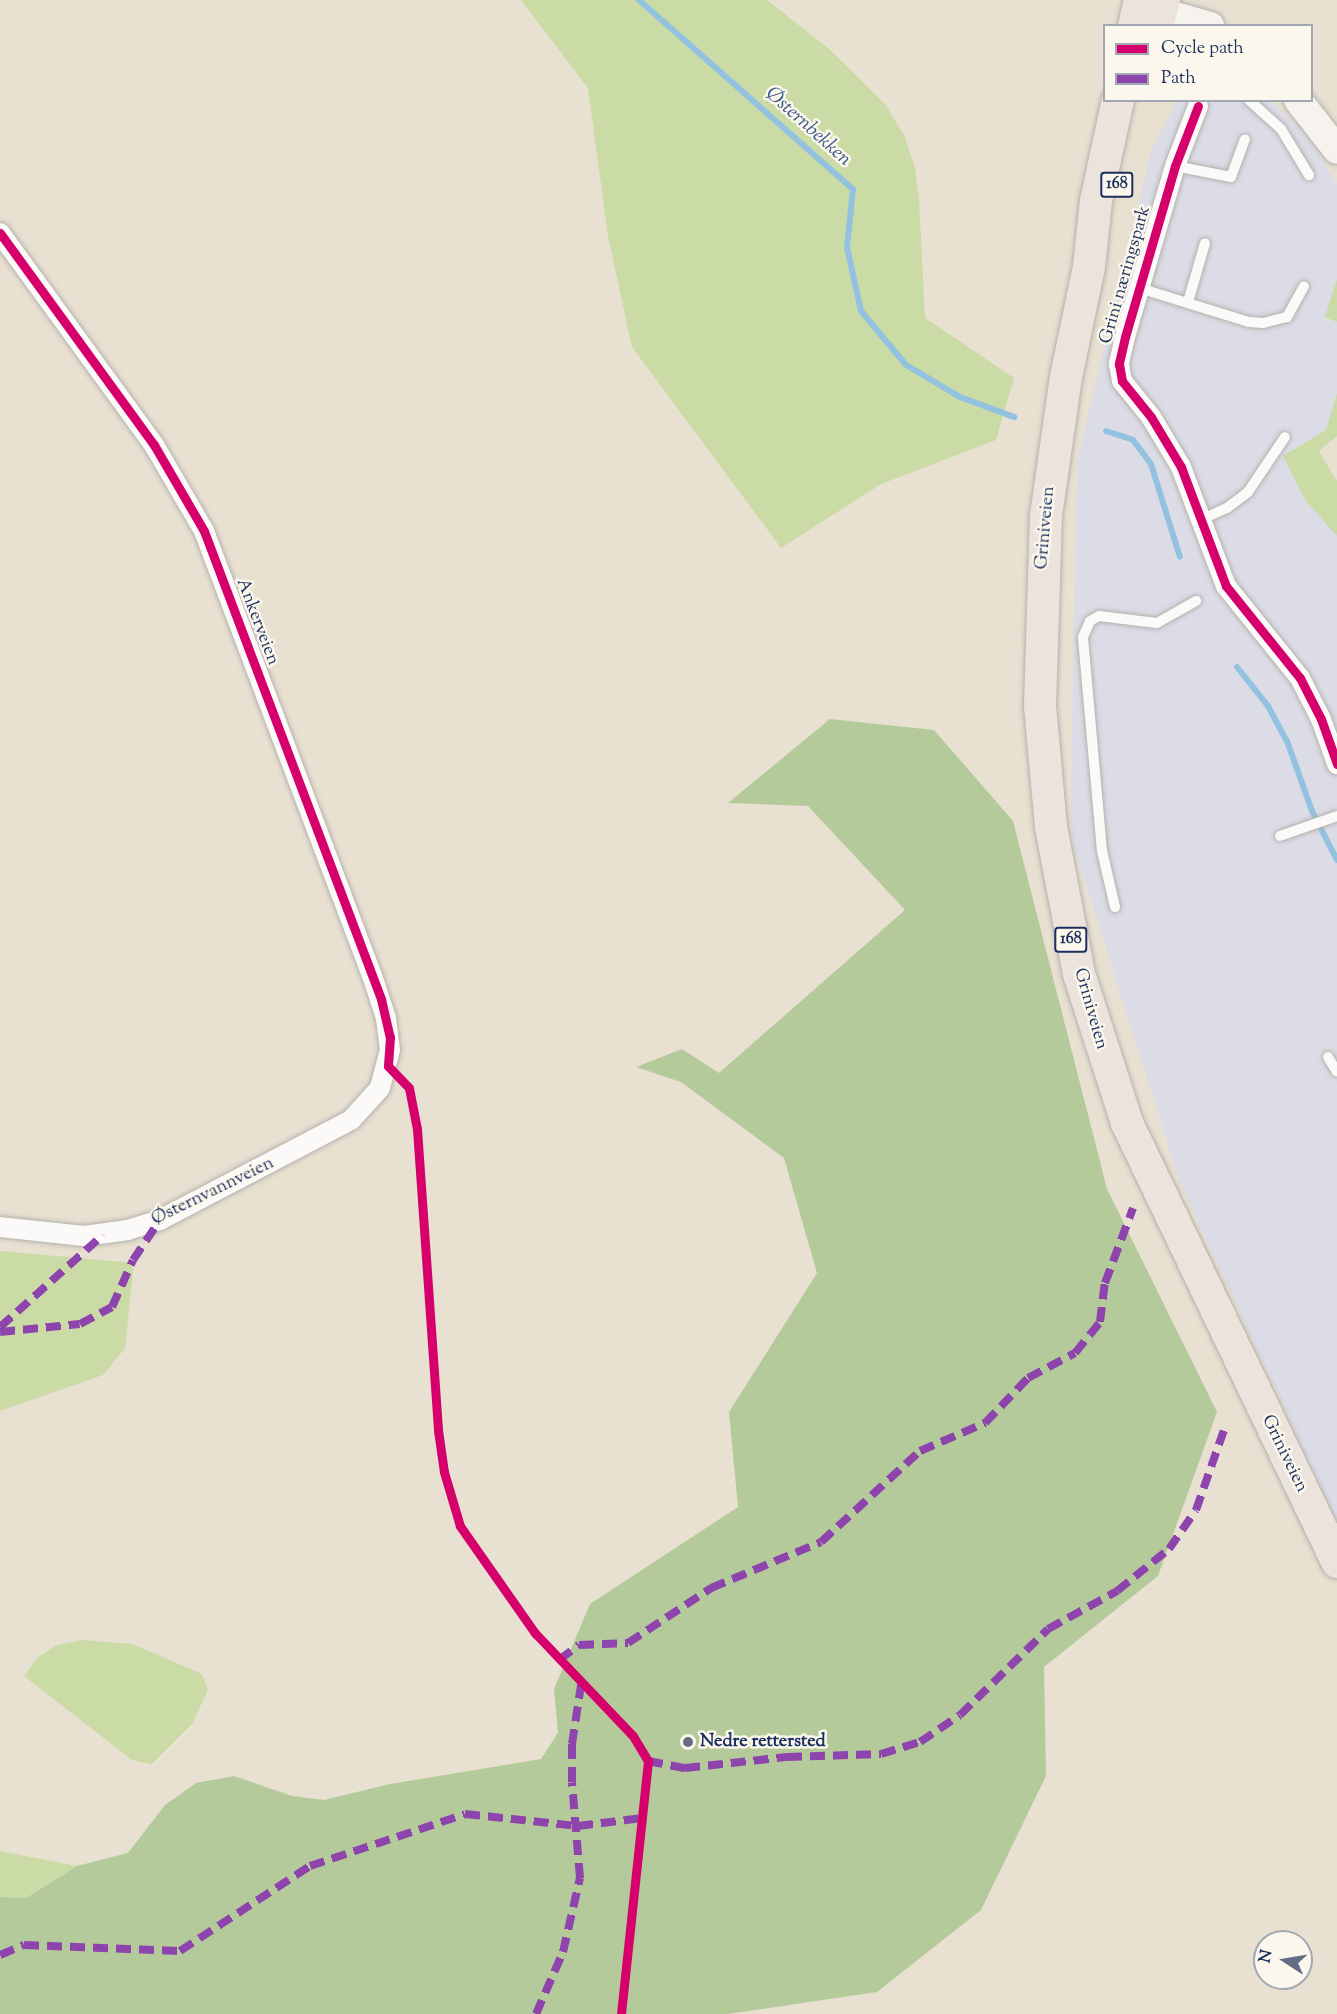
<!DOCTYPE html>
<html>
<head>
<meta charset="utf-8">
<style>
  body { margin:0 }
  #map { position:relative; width:1337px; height:2014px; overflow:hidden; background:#e8e0d1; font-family:"Sorts Mill Goudy",serif }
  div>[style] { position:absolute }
  .built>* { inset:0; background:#dcdce7 }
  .green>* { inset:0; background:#cadba5 }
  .forest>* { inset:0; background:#b5ca9b }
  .stream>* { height:6px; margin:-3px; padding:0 3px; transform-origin:3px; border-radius:3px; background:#93c2e0 }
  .roads { filter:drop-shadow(0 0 2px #b4b2ad) drop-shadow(0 0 2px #b4b2ad) }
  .lane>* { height:10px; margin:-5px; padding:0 5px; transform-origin:5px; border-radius:5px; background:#fcfaf8 }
  .street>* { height:20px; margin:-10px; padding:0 10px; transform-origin:10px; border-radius:10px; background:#fcfaf8 }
  .secondary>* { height:28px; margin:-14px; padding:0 14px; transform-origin:14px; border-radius:14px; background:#f6f2ed }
  .primary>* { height:32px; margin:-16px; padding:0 16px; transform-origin:16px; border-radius:16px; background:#ece4dc }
  .quiet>* { height:8px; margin-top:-4px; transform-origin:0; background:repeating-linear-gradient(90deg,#8e44ad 0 15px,transparent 0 23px) }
  .cycleway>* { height:9px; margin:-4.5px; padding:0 4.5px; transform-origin:4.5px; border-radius:4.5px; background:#d6006c }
  .dots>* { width:16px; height:16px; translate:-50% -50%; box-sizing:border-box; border:3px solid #fbf7ec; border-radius:50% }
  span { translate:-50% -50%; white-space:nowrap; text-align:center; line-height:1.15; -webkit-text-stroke:5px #fbf7ec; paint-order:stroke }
  .shield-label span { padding:2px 4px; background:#fbf7ec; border:2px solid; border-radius:4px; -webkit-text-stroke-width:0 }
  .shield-label { font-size:16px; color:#1b2f5e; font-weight:700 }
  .street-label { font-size:18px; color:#1b2f5e }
  .poi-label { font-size:18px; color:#1b2f5e; font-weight:700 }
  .left { translate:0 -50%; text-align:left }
  .water-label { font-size:20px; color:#345787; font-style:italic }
  .legend { position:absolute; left:1103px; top:24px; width:210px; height:78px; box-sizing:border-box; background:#fbf7ec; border:2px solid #a1a7b3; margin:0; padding:8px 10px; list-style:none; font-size:18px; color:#1b2f5e }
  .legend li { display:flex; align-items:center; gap:12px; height:30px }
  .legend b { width:30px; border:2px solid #a1a7b3 }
  .north { position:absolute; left:1253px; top:1930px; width:60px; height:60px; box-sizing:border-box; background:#fbf7ec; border:2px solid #a1a7b3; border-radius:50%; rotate:282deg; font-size:16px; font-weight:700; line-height:24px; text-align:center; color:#1b2f5e }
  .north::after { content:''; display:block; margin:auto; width:21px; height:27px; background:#636d86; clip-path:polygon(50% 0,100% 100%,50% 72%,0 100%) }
</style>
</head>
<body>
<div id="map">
  <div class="built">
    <i style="clip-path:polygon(1177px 101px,1271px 101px,1308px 136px,1337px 184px,1337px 395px,1327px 437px,1312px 464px,1337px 505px,1337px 1521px,1180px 1183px,1070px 834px,1077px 462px,1151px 151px)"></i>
  </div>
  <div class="green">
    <i style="clip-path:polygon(521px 0,767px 0,829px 49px,885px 104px,904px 135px,915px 168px,919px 199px,925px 318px,1014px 378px,996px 440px,881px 484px,781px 548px,632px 347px,608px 236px,588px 88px)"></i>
    <i style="clip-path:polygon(1337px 279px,1337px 322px,1325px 317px)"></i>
    <i style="clip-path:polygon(1337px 393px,1337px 436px,1319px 451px,1337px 481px,1337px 536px,1305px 500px,1283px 456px,1326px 430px)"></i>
    <i style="clip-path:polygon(0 1251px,134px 1263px,125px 1348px,103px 1375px,0 1411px)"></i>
    <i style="clip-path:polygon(82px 1640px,132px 1644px,202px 1674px,208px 1690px,192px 1724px,152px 1764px,132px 1760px,24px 1676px,37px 1658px,57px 1645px)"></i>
    <i style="clip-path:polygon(0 1851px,77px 1866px,26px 1898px,0 1897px)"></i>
  </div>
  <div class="forest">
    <i style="clip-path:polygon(830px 719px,934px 730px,1013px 821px,1107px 1189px,1217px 1412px,1158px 1576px,1044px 1667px,1046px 1776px,981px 1910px,877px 1992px,728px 2014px,0 2014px,0 1897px,26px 1898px,77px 1866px,128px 1853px,165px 1805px,196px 1783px,234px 1776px,292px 1796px,324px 1800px,390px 1784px,541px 1759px,558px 1733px,554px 1689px,590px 1604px,738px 1507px,729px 1412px,817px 1273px,784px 1158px,681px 1082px,636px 1067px,682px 1049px,719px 1073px,905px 910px,808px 806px,728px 803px)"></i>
  </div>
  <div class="stream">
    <i style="left:639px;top:0;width:286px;rotate:41.5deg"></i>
    <i style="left:853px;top:189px;width:58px;rotate:95.9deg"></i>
    <i style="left:847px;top:247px;width:66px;rotate:77.7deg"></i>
    <i style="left:861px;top:311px;width:70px;rotate:50.2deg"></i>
    <i style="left:906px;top:365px;width:63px;rotate:30.7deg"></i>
    <i style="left:960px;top:397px;width:58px;rotate:20.3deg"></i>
    <i style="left:1106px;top:431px;width:28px;rotate:18deg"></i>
    <i style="left:1133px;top:440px;width:30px;rotate:53deg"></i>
    <i style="left:1151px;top:464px;width:97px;rotate:72.7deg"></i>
    <i style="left:1237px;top:667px;width:50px;rotate:51.5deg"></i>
    <i style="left:1268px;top:706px;width:40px;rotate:62deg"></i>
    <i style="left:1287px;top:741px;width:74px;rotate:70.3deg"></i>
    <i style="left:1312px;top:811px;width:55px;rotate:63deg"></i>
  </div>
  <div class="roads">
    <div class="lane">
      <i style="left:1249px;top:100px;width:43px;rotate:42.2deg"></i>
      <i style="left:1281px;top:129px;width:54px;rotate:58.7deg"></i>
      <i style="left:1175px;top:166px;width:57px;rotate:11.1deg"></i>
      <i style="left:1231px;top:177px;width:40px;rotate:-69.8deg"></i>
      <i style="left:1139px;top:288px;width:115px;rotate:17.2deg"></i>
      <i style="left:1249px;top:322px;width:14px;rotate:4deg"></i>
      <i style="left:1263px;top:323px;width:25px;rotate:-14deg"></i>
      <i style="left:1287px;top:317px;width:35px;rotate:-61deg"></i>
      <i style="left:1188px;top:302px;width:61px;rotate:-73.9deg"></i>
      <i style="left:1200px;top:520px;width:30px;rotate:-24deg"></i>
      <i style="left:1227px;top:508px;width:26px;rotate:-37deg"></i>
      <i style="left:1248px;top:492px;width:66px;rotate:-56.1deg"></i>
      <i style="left:1280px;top:836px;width:60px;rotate:-19.3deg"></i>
      <i style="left:1115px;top:907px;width:57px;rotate:-103.1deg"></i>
      <i style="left:1102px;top:851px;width:215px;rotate:-95.1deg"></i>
      <i style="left:1083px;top:637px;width:17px;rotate:-66deg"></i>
      <i style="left:1090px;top:621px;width:10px;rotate:-29deg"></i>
      <i style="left:1099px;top:616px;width:58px;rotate:6.9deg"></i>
      <i style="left:1157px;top:623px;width:45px;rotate:-29.4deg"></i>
      <i style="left:1328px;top:1057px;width:17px;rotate:59deg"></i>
    </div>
    <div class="street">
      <i style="left:1198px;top:106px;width:64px;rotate:111deg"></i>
      <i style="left:1175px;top:166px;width:178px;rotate:106.3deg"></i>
      <i style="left:1125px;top:337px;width:28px;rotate:103deg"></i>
      <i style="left:1119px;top:364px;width:17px;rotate:80deg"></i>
      <i style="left:1122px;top:381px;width:46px;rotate:51.1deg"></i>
      <i style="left:1151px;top:417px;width:58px;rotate:59deg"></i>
      <i style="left:1181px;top:467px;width:127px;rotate:69.3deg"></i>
      <i style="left:1226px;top:586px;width:118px;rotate:51.2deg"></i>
      <i style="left:1300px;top:678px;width:46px;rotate:62.9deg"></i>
      <i style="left:1321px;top:719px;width:48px;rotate:70.4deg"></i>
      <i style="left:0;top:233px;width:262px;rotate:54deg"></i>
      <i style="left:154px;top:445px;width:99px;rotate:59.8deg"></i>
      <i style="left:204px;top:531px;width:475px;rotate:69.3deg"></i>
      <i style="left:372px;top:975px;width:45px;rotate:72deg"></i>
      <i style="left:386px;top:1018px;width:32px;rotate:83deg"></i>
      <i style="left:390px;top:1050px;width:39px;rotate:105deg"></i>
      <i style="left:380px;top:1088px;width:43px;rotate:132.2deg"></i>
      <i style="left:351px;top:1120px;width:216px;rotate:152.4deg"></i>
      <i style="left:160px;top:1220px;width:34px;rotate:163deg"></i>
      <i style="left:128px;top:1230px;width:44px;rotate:172.2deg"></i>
      <i style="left:84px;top:1236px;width:84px;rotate:-173.9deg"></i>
    </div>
    <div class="secondary">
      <i style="left:1140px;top:6px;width:73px;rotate:15.9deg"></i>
      <i style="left:1298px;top:100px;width:63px;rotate:52deg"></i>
    </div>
    <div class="primary">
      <i style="left:1134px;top:26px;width:27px;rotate:-77deg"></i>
      <i style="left:1157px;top:26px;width:27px;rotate:-75deg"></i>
      <i style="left:1118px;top:100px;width:103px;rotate:102.3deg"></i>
      <i style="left:1096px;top:201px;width:66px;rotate:96.1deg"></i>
      <i style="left:1089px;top:267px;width:112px;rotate:101.8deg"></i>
      <i style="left:1066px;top:377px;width:139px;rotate:98.2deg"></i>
      <i style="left:1046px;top:515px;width:191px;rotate:91.8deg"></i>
      <i style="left:1040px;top:706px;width:121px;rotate:84.8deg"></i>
      <i style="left:1051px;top:827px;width:150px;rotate:79.2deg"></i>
      <i style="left:1079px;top:974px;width:157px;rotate:72.1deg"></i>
      <i style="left:1127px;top:1123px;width:487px;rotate:64.4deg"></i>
    </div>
  </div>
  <div class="quiet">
    <i style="left:0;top:1327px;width:138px;rotate:-41.8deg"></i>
    <i style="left:0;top:1332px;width:80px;rotate:-5.7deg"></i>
    <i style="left:80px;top:1324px;width:36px;rotate:-28deg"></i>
    <i style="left:112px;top:1307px;width:51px;rotate:-65.9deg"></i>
    <i style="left:133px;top:1260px;width:48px;rotate:-56deg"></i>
    <i style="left:559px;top:1660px;width:25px;rotate:-37deg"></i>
    <i style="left:579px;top:1645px;width:49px;rotate:-2.3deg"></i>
    <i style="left:628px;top:1643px;width:100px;rotate:-33.5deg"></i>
    <i style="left:711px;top:1588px;width:119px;rotate:-22.7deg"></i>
    <i style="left:821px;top:1542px;width:134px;rotate:-42.6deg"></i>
    <i style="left:920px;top:1451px;width:71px;rotate:-23.3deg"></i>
    <i style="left:985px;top:1423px;width:62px;rotate:-46.3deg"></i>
    <i style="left:1028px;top:1378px;width:53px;rotate:-28deg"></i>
    <i style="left:1075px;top:1353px;width:40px;rotate:-51deg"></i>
    <i style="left:1100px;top:1322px;width:39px;rotate:-83deg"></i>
    <i style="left:1105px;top:1283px;width:80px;rotate:-69.5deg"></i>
    <i style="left:648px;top:1761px;width:38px;rotate:11deg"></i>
    <i style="left:685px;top:1768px;width:103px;rotate:-6.2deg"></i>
    <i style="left:787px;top:1757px;width:94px;rotate:-1.8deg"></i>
    <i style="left:881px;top:1754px;width:41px;rotate:-17.1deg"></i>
    <i style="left:920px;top:1742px;width:48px;rotate:-34deg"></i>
    <i style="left:960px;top:1715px;width:123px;rotate:-44.3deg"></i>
    <i style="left:1048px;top:1629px;width:79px;rotate:-28.8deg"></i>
    <i style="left:1117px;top:1591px;width:67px;rotate:-38.9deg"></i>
    <i style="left:1169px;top:1549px;width:47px;rotate:-55.3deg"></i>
    <i style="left:1196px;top:1510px;width:88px;rotate:-70.7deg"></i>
    <i style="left:0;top:1955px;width:26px;rotate:-23deg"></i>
    <i style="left:24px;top:1945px;width:156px;rotate:2.2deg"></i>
    <i style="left:180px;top:1951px;width:155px;rotate:-33.2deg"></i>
    <i style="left:310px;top:1866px;width:163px;rotate:-18.5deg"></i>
    <i style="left:465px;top:1814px;width:114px;rotate:6.1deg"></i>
    <i style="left:578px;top:1826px;width:65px;rotate:-7deg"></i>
    <i style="left:536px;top:2014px;width:68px;rotate:-66.5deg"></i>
    <i style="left:563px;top:1952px;width:76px;rotate:-77.1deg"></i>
    <i style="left:580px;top:1878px;width:96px;rotate:-94.8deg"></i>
    <i style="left:572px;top:1782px;width:38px;rotate:-90deg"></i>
    <i style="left:572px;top:1744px;width:60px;rotate:-81.3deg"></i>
  </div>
  <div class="cycleway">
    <i style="left:1198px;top:106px;width:64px;rotate:111deg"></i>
    <i style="left:1175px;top:166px;width:178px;rotate:106.3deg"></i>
    <i style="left:1125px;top:337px;width:28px;rotate:103deg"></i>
    <i style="left:1119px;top:364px;width:17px;rotate:80deg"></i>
    <i style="left:1122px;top:381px;width:46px;rotate:51.1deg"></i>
    <i style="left:1151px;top:417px;width:58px;rotate:59deg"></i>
    <i style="left:1181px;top:467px;width:127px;rotate:69.3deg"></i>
    <i style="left:1226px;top:586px;width:118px;rotate:51.2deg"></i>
    <i style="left:1300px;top:678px;width:46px;rotate:62.9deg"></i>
    <i style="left:1321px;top:719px;width:48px;rotate:70.4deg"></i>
    <i style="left:0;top:233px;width:262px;rotate:54deg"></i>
    <i style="left:154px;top:445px;width:99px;rotate:59.8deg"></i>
    <i style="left:204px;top:531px;width:500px;rotate:69.28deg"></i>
    <i style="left:381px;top:999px;width:39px;rotate:77deg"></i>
    <i style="left:390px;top:1037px;width:29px;rotate:94deg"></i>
    <i style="left:388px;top:1066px;width:30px;rotate:46deg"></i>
    <i style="left:409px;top:1088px;width:42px;rotate:79deg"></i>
    <i style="left:417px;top:1129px;width:302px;rotate:86deg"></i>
    <i style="left:438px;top:1430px;width:42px;rotate:81.9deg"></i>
    <i style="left:444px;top:1472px;width:56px;rotate:73.5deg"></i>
    <i style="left:460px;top:1526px;width:131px;rotate:55deg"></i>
    <i style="left:535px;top:1633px;width:142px;rotate:46.4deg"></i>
    <i style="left:633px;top:1736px;width:29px;rotate:59deg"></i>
    <i style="left:648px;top:1761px;width:254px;rotate:96.1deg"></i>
  </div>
  <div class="dots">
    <i style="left:688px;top:1742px;background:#636d86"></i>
  </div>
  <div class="shield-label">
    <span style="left:1117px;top:185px">168</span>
    <span style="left:1071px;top:940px">168</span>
  </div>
  <div class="street-label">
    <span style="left:1126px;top:275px;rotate:-74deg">Grini næringspark</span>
    <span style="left:1046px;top:528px;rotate:-85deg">Griniveien</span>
    <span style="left:257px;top:622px;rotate:69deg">Ankerveien</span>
    <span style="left:1090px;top:1009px;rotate:74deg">Griniveien</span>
    <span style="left:213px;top:1192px;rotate:-26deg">Østernvannveien</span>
    <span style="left:1284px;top:1454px;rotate:64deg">Griniveien</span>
  </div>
  <div class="poi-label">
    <span class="left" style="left:700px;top:1742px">Nedre rettersted</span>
  </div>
  <div class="water-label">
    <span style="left:808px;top:127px;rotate:42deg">Østernbekken</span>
  </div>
  <ul class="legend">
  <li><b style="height:8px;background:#d6006c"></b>Cycle path</li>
  <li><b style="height:8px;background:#8e44ad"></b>Path</li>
  </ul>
  <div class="north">N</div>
</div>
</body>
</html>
